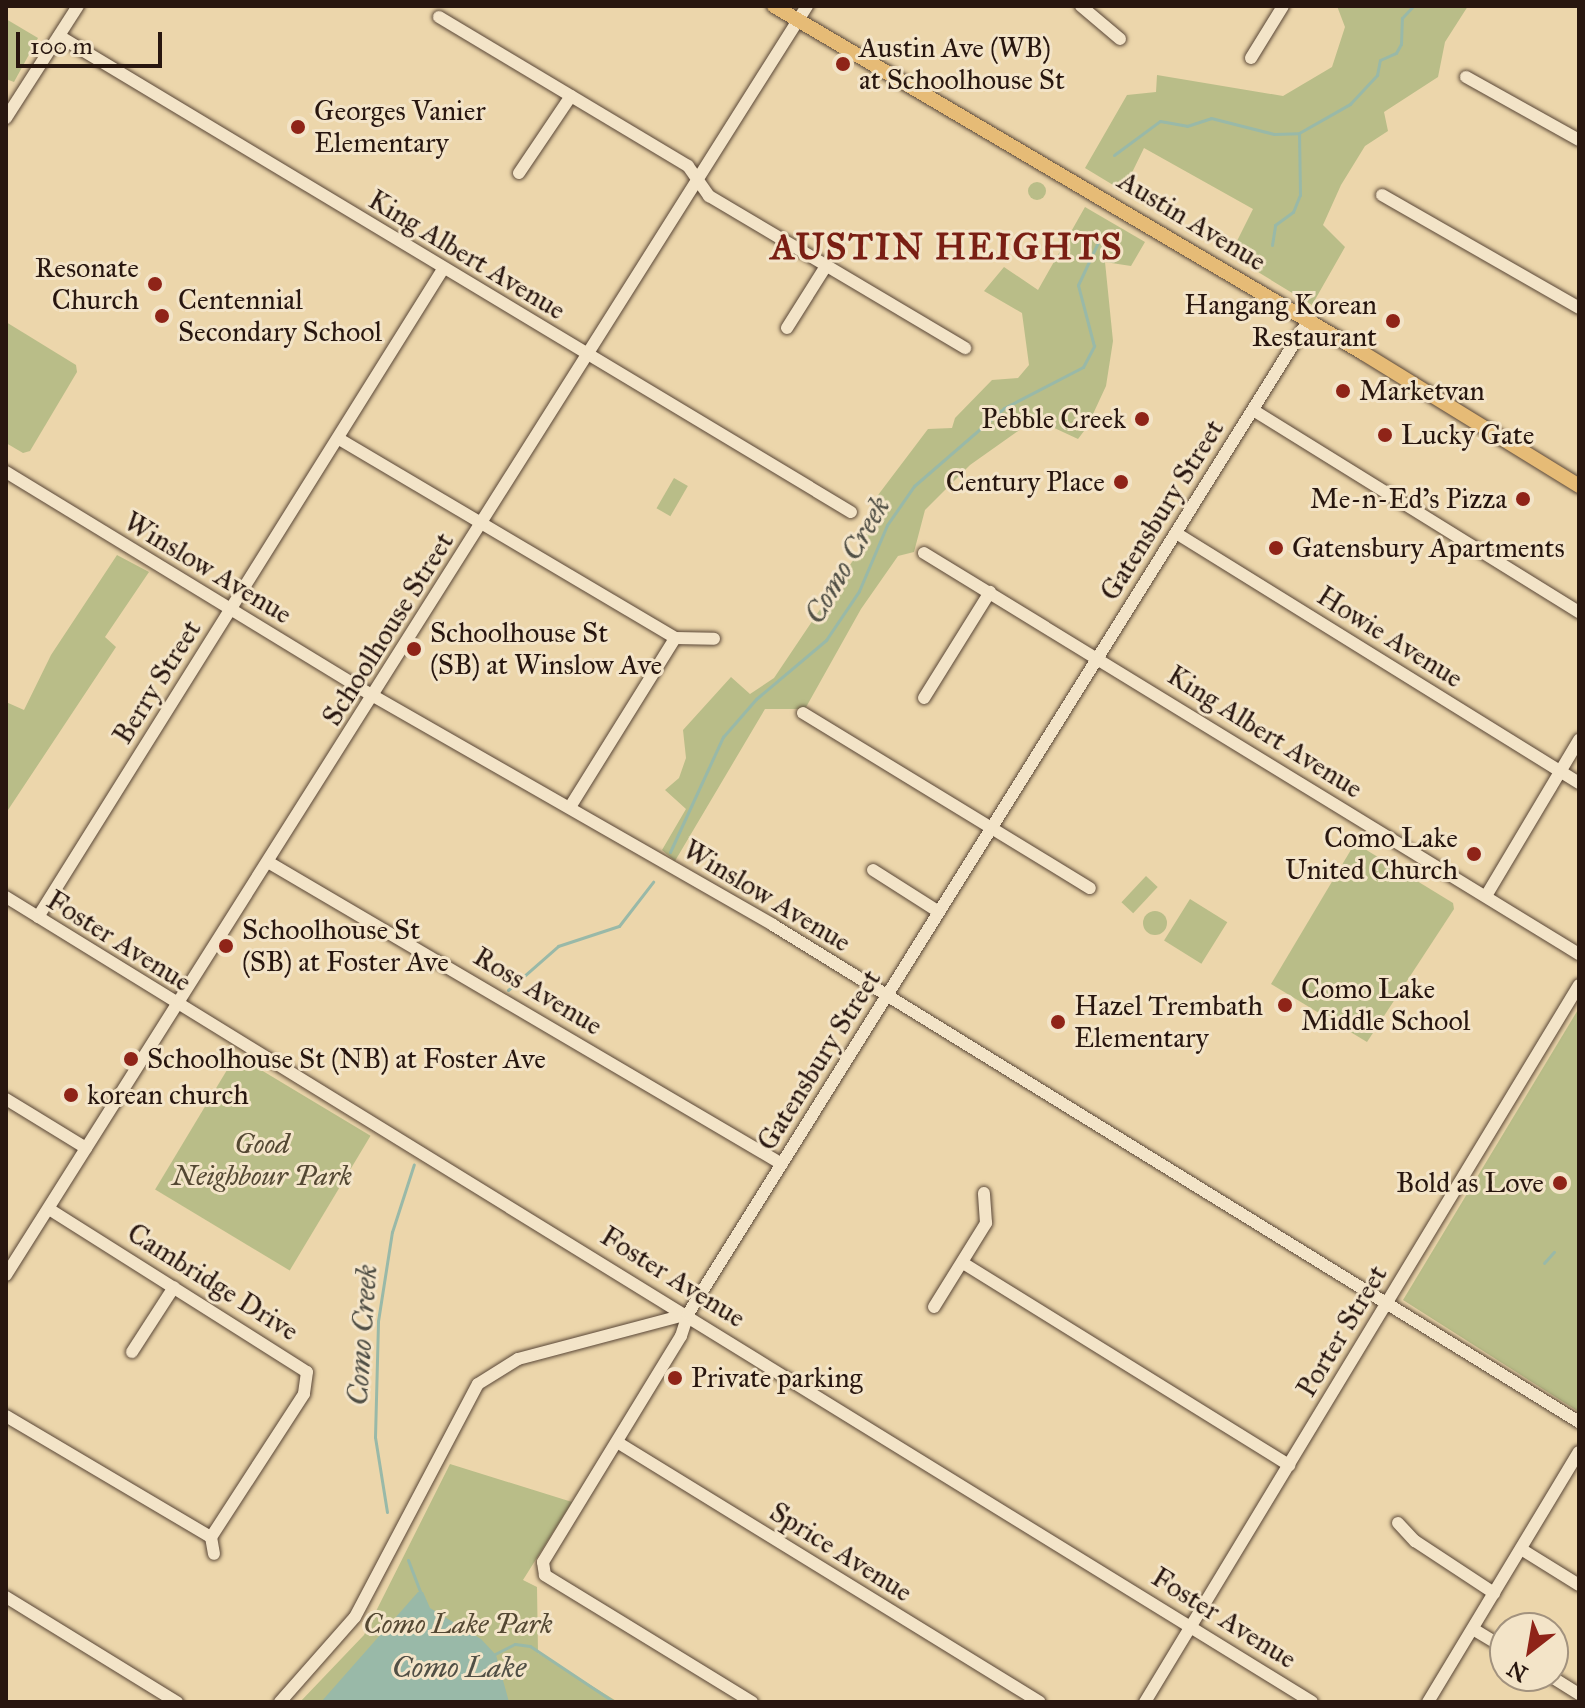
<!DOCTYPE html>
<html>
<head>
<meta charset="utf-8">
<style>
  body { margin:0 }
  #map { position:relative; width:1585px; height:1708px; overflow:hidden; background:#ecd6ab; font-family:"IM FELL Great Primer",serif }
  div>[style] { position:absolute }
  .green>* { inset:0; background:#b9bd88; transform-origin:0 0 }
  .round { border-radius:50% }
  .water>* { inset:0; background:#99b9a8 }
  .stream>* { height:3px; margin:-1.5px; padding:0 1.5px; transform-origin:1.5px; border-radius:1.5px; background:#99b9a8 }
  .roads { filter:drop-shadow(0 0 2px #594636) drop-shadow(0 0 2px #594636) }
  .minor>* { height:12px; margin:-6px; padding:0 6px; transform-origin:6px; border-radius:6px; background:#f3e4c8 }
  .major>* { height:14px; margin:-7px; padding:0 7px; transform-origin:7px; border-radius:7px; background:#e6bb76 }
  .dots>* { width:22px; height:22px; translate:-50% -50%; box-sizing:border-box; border:4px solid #f3e4c8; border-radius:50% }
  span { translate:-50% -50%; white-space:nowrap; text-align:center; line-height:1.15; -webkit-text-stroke:6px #f3e4c8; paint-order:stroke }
  .poi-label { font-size:28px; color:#28160f }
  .left { translate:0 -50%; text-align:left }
  .right { translate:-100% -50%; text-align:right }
  .street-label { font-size:28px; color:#28160f }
  .park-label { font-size:28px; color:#544833; font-style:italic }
  .water-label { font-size:30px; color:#504f45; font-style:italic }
  .district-label { font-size:36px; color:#7a1f14; font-weight:700; letter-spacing:2px }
  .frame { position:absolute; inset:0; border:8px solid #28160f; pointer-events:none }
  .north { position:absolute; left:1489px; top:1612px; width:80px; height:80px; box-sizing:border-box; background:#f3e4c8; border:2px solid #a2927e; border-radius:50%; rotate:211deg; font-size:22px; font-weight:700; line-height:32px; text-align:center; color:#28160f }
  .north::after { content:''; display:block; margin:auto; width:28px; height:36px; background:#8f2418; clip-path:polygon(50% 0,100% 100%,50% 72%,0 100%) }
  .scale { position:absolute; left:16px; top:32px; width:146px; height:36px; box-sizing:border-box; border:4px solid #28160f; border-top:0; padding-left:10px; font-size:24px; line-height:28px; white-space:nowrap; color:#28160f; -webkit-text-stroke:6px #f3e4c8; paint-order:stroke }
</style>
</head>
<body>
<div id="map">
  <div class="green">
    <i style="clip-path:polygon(1337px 6px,1468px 6px,1445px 42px,1438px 77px,1384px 112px,1388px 131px,1365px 146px,1341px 185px,1323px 225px,1345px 247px,1312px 305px,1230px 255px,1253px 209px,1144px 148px,1123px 191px,1085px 168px,1127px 95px,1156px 92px,1157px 75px,1283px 96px,1332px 67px,1345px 27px)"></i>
    <i style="clip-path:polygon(6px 19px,38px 38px,14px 82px,6px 79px)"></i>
    <i class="round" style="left:1028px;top:182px;width:18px;height:18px"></i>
    <i style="clip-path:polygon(1085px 207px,1145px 242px,1131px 266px,1105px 262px,1113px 341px,1106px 386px,1087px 427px,1078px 439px,1035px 419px,970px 465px,925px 510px,914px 552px,898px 556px,861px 609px,805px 709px,765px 709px,675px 861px,662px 850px,686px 809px,665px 790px,679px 778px,686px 758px,683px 730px,731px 677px,750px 694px,774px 678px,864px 544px,872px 503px,928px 429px,952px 428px,955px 418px,992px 380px,1018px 378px,1029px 365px,1022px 313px,984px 291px,1004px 267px,1038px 290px)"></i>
    <i style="clip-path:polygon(6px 322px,76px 365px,77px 372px,30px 451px,23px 453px,6px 443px)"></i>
    <i style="left:674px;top:478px;width:16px;height:35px;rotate:30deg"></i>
    <i style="clip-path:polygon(117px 555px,149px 572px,105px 637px,116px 647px,6px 813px,6px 702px,24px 710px,51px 655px)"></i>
    <i style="clip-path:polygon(1355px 843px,1453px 903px,1454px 909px,1367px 1042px,1271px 984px)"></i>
    <i style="left:1146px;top:876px;width:16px;height:36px;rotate:43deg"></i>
    <i style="left:1190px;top:899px;width:44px;height:49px;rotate:32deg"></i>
    <i class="round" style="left:1143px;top:911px;width:24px;height:24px"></i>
    <i style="clip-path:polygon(1579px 1008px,1579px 1412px,1403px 1300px)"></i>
    <i style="left:236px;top:1055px;width:157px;height:157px;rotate:31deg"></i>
    <i style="clip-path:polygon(450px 1464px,572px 1502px,523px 1580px,537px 1587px,538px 1653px,618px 1702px,300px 1702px,364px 1635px)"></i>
  </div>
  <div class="water">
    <i style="clip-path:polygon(418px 1592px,423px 1592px,430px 1608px,481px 1639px,496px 1655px,509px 1702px,321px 1702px)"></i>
  </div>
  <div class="stream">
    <i style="left:1114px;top:155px;width:57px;rotate:-36.5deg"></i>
    <i style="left:1160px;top:121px;width:27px;rotate:10deg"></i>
    <i style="left:1187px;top:126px;width:25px;rotate:-18deg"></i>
    <i style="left:1211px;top:118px;width:65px;rotate:14.3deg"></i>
    <i style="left:1274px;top:134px;width:25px;rotate:-2deg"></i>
    <i style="left:1299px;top:133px;width:59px;rotate:-29.6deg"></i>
    <i style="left:1350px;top:104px;width:40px;rotate:-47deg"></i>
    <i style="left:1377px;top:75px;width:15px;rotate:-79deg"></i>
    <i style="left:1380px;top:60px;width:17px;rotate:-24deg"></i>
    <i style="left:1396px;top:53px;width:10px;rotate:-61deg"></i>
    <i style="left:1401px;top:44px;width:26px;rotate:-88deg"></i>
    <i style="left:1402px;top:18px;width:16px;rotate:-47deg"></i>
    <i style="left:1272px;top:245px;width:20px;rotate:-81deg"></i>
    <i style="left:1275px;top:225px;width:22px;rotate:-36deg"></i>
    <i style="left:1293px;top:212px;width:18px;rotate:-68deg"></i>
    <i style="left:1300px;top:195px;width:61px;rotate:-90.9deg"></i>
    <i style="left:670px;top:852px;width:127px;rotate:-65.3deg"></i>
    <i style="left:723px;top:737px;width:50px;rotate:-49deg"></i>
    <i style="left:756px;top:699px;width:92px;rotate:-40.1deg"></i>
    <i style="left:826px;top:640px;width:59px;rotate:-56deg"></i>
    <i style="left:859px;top:591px;width:72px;rotate:-67deg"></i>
    <i style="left:887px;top:525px;width:47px;rotate:-55.3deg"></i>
    <i style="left:914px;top:486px;width:119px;rotate:-40.9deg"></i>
    <i style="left:1004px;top:408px;width:89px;rotate:-27.4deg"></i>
    <i style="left:1083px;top:367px;width:24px;rotate:-62deg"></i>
    <i style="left:1094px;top:346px;width:63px;rotate:-104.7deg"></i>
    <i style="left:1078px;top:285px;width:52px;rotate:-64.9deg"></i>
    <i style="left:508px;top:990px;width:67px;rotate:-41.3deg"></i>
    <i style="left:558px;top:946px;width:64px;rotate:-18.2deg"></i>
    <i style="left:619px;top:926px;width:56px;rotate:-52.3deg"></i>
    <i style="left:1544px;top:1263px;width:15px;rotate:-48deg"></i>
    <i style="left:387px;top:1512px;width:76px;rotate:-99.1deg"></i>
    <i style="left:375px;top:1437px;width:116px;rotate:-88.5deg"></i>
    <i style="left:378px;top:1321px;width:90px;rotate:-81.1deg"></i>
    <i style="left:392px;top:1232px;width:71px;rotate:-72.1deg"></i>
    <i style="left:408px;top:1560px;width:34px;rotate:69deg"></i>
    <i style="left:495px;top:1654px;width:22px;rotate:-27deg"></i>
    <i style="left:515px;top:1644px;width:15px;rotate:8deg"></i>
    <i style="left:530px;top:1646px;width:101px;rotate:33.7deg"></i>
  </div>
  <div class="roads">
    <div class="minor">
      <i style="left:1081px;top:6px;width:51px;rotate:40.2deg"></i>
      <i style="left:439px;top:17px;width:290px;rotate:30.9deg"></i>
      <i style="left:688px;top:166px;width:37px;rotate:55deg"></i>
      <i style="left:709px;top:196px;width:298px;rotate:30.7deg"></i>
      <i style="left:59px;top:36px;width:924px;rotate:31.01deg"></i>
      <i style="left:1251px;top:58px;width:61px;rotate:-58.4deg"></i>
      <i style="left:1466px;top:77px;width:129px;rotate:29.1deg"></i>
      <i style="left:6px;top:118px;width:133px;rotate:-57.3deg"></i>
      <i style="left:519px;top:173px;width:93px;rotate:-56deg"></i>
      <i style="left:1382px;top:195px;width:227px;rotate:29.8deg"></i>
      <i style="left:787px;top:328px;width:73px;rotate:-57.8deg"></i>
      <i style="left:1253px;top:410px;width:384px;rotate:31.8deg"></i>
      <i style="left:339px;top:439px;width:391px;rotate:30.6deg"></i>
      <i style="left:6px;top:472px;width:410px;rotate:31.4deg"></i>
      <i style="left:356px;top:686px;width:481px;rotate:29.8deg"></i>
      <i style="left:773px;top:925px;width:947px;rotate:31.66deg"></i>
      <i style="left:1176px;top:533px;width:474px;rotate:31.8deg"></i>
      <i style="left:924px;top:553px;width:768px;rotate:31.48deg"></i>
      <i style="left:924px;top:698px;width:125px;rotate:-58.1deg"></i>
      <i style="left:803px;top:713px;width:336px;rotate:31.4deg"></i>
      <i style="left:570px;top:807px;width:199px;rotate:-58.1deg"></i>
      <i style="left:675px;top:638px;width:39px;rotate:1deg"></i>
      <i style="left:268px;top:862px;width:596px;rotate:30.44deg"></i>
      <i style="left:873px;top:870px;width:78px;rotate:32.5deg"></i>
      <i style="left:1486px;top:896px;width:182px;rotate:-59.2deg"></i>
      <i style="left:6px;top:897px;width:1534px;rotate:31.65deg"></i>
      <i style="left:38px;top:917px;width:764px;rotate:-57.99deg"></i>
      <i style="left:6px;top:1099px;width:94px;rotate:31.5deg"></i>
      <i style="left:49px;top:1209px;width:305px;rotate:32.3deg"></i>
      <i style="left:307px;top:1372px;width:22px;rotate:98deg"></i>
      <i style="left:304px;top:1394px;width:171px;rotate:123deg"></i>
      <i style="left:963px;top:1263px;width:384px;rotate:31.8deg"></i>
      <i style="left:6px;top:1275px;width:1501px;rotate:-57.74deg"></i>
      <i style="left:934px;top:1307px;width:99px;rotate:-58.2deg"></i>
      <i style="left:986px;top:1223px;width:30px;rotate:-94deg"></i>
      <i style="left:132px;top:1352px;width:77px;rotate:-57.1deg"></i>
      <i style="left:6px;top:1416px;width:238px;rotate:30.6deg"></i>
      <i style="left:617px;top:1442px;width:496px;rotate:31.6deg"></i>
      <i style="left:1398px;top:1523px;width:25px;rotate:47deg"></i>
      <i style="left:1415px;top:1541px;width:95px;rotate:33.4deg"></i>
      <i style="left:211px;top:1537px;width:17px;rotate:80deg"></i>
      <i style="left:1521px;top:1549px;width:68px;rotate:31.8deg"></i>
      <i style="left:6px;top:1597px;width:201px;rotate:31.6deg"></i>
      <i style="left:1473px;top:1629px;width:37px;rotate:31deg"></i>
      <i style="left:1550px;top:1676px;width:34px;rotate:32deg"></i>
      <i style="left:280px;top:1702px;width:113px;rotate:-48.6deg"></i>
      <i style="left:355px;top:1617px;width:263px;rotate:-62.2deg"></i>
      <i style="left:478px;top:1384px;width:47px;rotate:-32deg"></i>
      <i style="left:518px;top:1359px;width:176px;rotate:-14.8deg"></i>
      <i style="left:752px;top:1702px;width:243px;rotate:-148.5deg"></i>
      <i style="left:545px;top:1575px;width:13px;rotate:-99deg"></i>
      <i style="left:543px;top:1562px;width:265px;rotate:-58.6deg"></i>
      <i style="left:681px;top:1336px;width:23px;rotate:-72deg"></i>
      <i style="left:688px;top:1314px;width:1171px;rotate:-58.02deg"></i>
      <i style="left:1145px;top:1702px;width:838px;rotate:-58.81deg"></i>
      <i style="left:1428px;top:1702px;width:292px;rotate:-58.9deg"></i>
    </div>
    <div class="major">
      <i style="left:774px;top:6px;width:684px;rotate:30.5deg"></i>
      <i style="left:1363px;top:353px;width:254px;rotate:31.6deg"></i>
    </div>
  </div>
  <div class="dots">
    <i style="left:843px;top:64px;background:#8f2418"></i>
    <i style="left:298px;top:127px;background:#8f2418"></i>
    <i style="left:155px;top:284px;background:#8f2418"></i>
    <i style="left:162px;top:316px;background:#8f2418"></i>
    <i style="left:1393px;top:321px;background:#8f2418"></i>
    <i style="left:1343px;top:391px;background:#8f2418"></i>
    <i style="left:1142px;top:419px;background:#8f2418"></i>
    <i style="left:1385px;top:435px;background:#8f2418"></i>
    <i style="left:1121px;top:482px;background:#8f2418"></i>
    <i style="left:1523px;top:499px;background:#8f2418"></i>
    <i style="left:1276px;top:548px;background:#8f2418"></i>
    <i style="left:414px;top:649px;background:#8f2418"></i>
    <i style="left:1474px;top:854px;background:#8f2418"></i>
    <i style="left:226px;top:946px;background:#8f2418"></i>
    <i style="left:1285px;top:1005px;background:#8f2418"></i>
    <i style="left:1058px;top:1022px;background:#8f2418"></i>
    <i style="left:131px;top:1059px;background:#8f2418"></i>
    <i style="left:71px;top:1095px;background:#8f2418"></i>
    <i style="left:1560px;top:1183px;background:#8f2418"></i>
    <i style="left:675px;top:1378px;background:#8f2418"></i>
  </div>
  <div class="poi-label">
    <span class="left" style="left:859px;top:64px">Austin Ave (WB)<br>at Schoolhouse St</span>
    <span class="left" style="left:314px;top:127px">Georges Vanier<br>Elementary</span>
    <span class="right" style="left:139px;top:284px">Resonate<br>Church</span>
    <span class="left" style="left:178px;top:316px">Centennial<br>Secondary School</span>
    <span class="right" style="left:1377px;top:321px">Hangang Korean<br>Restaurant</span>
    <span class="left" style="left:1359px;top:391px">Marketvan</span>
    <span class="right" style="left:1126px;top:419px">Pebble Creek</span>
    <span class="left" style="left:1401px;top:435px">Lucky Gate</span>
    <span class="right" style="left:1105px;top:482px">Century Place</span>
    <span class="right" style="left:1507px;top:499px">Me-n-Ed's Pizza</span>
    <span class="left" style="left:1292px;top:548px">Gatensbury Apartments</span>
    <span class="left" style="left:430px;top:649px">Schoolhouse St<br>(SB) at Winslow Ave</span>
    <span class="right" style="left:1458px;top:854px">Como Lake<br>United Church</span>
    <span class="left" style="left:242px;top:946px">Schoolhouse St<br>(SB) at Foster Ave</span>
    <span class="left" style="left:1301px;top:1005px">Como Lake<br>Middle School</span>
    <span class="left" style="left:1074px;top:1022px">Hazel Trembath<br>Elementary</span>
    <span class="left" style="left:147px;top:1059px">Schoolhouse St (NB) at Foster Ave</span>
    <span class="left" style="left:87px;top:1095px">korean church</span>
    <span class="right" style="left:1544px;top:1183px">Bold as Love</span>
    <span class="left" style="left:691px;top:1378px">Private parking</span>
  </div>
  <div class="street-label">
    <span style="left:1192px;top:221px;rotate:31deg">Austin Avenue</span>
    <span style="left:467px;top:255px;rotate:31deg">King Albert Avenue</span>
    <span style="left:1162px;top:510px;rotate:-58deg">Gatensbury Street</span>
    <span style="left:208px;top:568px;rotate:31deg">Winslow Avenue</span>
    <span style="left:388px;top:629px;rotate:-58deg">Schoolhouse Street</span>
    <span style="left:1390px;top:637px;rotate:32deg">Howie Avenue</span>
    <span style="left:157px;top:682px;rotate:-58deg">Berry Street</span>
    <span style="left:1265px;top:732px;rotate:32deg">King Albert Avenue</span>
    <span style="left:767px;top:896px;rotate:31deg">Winslow Avenue</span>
    <span style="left:119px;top:941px;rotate:32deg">Foster Avenue</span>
    <span style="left:538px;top:991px;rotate:31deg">Ross Avenue</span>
    <span style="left:819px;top:1060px;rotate:-58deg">Gatensbury Street</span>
    <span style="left:673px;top:1277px;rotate:32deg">Foster Avenue</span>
    <span style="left:213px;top:1282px;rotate:32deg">Cambridge Drive</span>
    <span style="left:1342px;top:1331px;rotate:-59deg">Porter Street</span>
    <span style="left:841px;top:1552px;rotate:32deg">Sprice Avenue</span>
    <span style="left:1224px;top:1618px;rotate:32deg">Foster Avenue</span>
  </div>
  <div class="park-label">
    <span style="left:262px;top:1160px">Good<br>Neighbour Park</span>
    <span style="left:458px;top:1624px">Como Lake Park</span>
  </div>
  <div class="water-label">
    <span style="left:847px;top:560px;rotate:-60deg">Como Creek</span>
    <span style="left:362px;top:1335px;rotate:-86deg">Como Creek</span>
    <span style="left:459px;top:1667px">Como Lake</span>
  </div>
  <div class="district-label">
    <span style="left:947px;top:248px">AUSTIN HEIGHTS</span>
  </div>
  <div class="frame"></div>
  <div class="north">N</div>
  <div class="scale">100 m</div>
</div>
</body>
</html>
